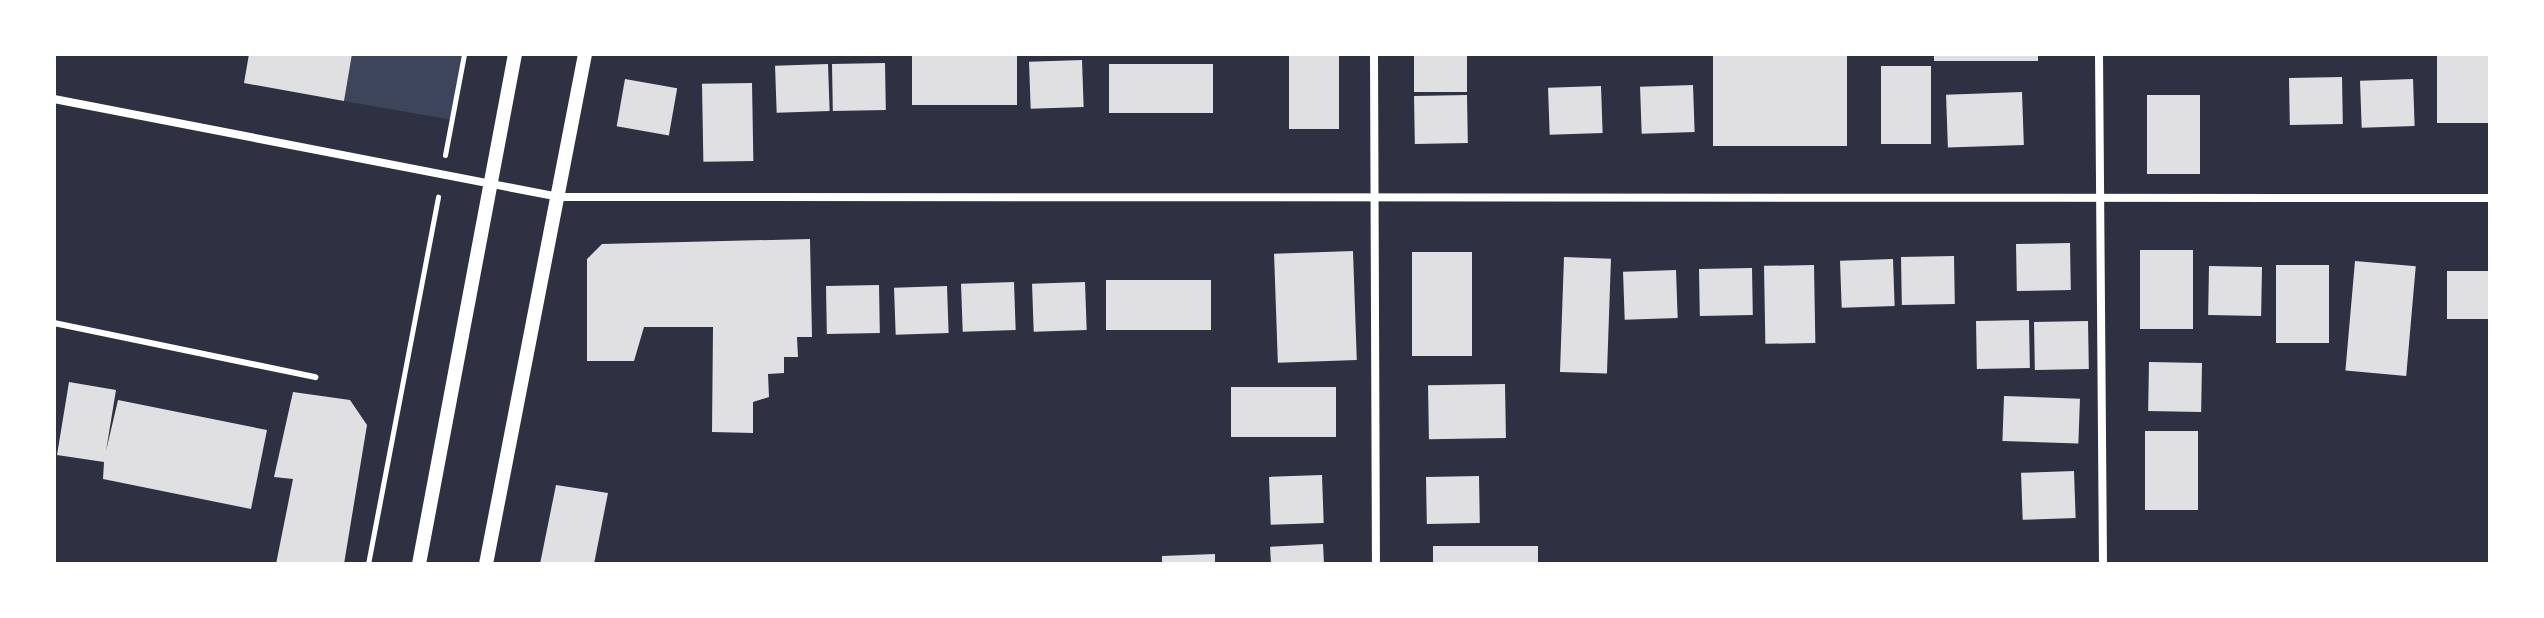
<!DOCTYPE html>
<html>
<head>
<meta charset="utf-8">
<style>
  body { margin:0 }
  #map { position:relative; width:2544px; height:618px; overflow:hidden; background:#2d3142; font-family:Lora,serif }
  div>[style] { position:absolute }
  .green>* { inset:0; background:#3c4559 }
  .building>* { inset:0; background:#e0e0e3; transform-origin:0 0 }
  .path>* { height:5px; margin:-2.5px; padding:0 2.5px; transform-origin:2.5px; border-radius:2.5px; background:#fff }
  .service>* { height:6px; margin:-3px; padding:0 3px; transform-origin:3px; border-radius:3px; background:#fff }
  .minor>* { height:8px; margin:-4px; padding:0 4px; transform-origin:4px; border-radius:4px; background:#fff }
  .tertiary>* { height:14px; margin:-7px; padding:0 7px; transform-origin:7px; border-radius:7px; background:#fff }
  span { translate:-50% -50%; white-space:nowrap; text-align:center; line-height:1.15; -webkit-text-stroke:8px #fff; paint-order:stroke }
  .frame { position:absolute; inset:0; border:56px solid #fff; pointer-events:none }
</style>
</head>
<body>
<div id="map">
  <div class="green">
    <i style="clip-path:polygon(352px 54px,464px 54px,452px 120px,344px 101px)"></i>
  </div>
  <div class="building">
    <i style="clip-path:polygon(249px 54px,352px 54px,344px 101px,244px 83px)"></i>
    <i style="left:1289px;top:54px;width:50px;height:75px"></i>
    <i style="left:1414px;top:54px;width:53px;height:38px"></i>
    <i style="left:1713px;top:54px;width:134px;height:92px"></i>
    <i style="left:1934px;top:54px;width:104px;height:7px"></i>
    <i style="left:2437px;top:54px;width:53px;height:69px"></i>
    <i style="left:912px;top:56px;width:105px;height:49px"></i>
    <i style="left:1082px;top:60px;width:47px;height:53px;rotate:88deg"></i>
    <i style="left:885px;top:63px;width:47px;height:53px;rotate:89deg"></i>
    <i style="left:828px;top:64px;width:47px;height:53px;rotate:88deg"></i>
    <i style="left:1109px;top:64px;width:104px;height:49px"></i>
    <i style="left:1881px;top:66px;width:50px;height:78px"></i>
    <i style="left:2342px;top:77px;width:47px;height:53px;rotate:89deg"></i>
    <i style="left:625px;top:79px;width:53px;height:48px;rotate:10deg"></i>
    <i style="left:2413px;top:79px;width:47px;height:53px;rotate:88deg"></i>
    <i style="left:752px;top:83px;width:78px;height:50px;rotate:89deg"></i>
    <i style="left:1693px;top:85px;width:47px;height:53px;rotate:88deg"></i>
    <i style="left:1601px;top:86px;width:47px;height:53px;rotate:88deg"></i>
    <i style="left:2022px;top:92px;width:53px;height:76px;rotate:88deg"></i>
    <i style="left:1467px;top:95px;width:48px;height:53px;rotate:89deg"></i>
    <i style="left:2147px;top:95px;width:53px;height:79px"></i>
    <i style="clip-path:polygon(810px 239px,812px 337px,797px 337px,798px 357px,784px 357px,784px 373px,768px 374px,769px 397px,753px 402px,753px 433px,712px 432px,713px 327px,644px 327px,634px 361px,587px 361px,587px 259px,602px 244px)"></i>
    <i style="left:2070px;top:243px;width:47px;height:54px;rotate:89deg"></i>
    <i style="left:2140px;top:250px;width:53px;height:79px"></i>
    <i style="left:1353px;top:251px;width:109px;height:79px;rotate:88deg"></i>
    <i style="left:1472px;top:252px;width:104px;height:60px;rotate:90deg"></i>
    <i style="left:1954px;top:256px;width:48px;height:53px;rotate:89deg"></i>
    <i style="left:1564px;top:257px;width:47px;height:115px;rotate:2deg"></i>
    <i style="left:1893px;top:259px;width:47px;height:53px;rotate:88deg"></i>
    <i style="left:2355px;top:261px;width:61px;height:110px;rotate:5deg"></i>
    <i style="left:1814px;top:265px;width:78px;height:50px;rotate:89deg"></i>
    <i style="left:2276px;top:265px;width:53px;height:78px"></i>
    <i style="left:2209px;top:266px;width:53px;height:49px;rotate:1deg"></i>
    <i style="left:1752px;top:268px;width:47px;height:53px;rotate:89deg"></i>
    <i style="left:1676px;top:270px;width:48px;height:53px;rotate:88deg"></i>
    <i style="left:2490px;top:271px;width:48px;height:43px;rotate:90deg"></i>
    <i style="left:1106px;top:280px;width:105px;height:50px"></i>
    <i style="left:1014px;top:282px;width:48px;height:53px;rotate:88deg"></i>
    <i style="left:1085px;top:282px;width:48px;height:53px;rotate:88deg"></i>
    <i style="left:879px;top:285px;width:48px;height:53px;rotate:89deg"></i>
    <i style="left:947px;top:286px;width:47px;height:53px;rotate:88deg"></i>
    <i style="left:2029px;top:320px;width:48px;height:53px;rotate:89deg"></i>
    <i style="left:2088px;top:321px;width:48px;height:54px;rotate:89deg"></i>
    <i style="left:2149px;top:362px;width:53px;height:49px;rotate:1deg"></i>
    <i style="clip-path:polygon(69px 382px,116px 390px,106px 451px,118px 400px,267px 430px,251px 509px,103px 479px,104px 462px,57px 455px)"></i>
    <i style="left:1505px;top:384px;width:54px;height:77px;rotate:89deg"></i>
    <i style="left:1336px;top:387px;width:50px;height:105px;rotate:90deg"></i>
    <i style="clip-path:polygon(293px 392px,350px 400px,367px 425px,344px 564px,276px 564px,293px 479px,274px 477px)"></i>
    <i style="left:2004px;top:396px;width:76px;height:45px;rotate:2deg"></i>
    <i style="left:2145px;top:431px;width:53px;height:79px"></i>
    <i style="left:2074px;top:471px;width:47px;height:53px;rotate:88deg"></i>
    <i style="left:1322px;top:475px;width:48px;height:53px;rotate:88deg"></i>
    <i style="left:1479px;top:476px;width:47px;height:53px;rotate:89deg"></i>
    <i style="clip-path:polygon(556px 485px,608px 493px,594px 564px,540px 564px)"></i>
    <i style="left:1323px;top:544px;width:20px;height:53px;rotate:87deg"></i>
    <i style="left:1433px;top:546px;width:105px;height:18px"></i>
    <i style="clip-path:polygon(1215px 554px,1215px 564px,1162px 564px,1162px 556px)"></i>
  </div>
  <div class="path">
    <i style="left:445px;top:155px;width:103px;rotate:-79.3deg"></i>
    <i style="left:368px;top:564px;width:374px;rotate:-79.2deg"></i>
  </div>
  <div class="service">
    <i style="left:54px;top:323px;width:267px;rotate:11.7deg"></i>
  </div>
  <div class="minor">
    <i style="left:1374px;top:54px;width:510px;rotate:89.78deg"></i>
    <i style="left:2099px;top:54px;width:510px;rotate:89.55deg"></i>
    <i style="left:54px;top:99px;width:514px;rotate:10.98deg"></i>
    <i style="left:559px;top:197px;width:1931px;rotate:0.03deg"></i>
  </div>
  <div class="tertiary">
    <i style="left:419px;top:564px;width:519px;rotate:-79.34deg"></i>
    <i style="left:486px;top:564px;width:520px;rotate:-79.01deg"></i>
  </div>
  <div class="frame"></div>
</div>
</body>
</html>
